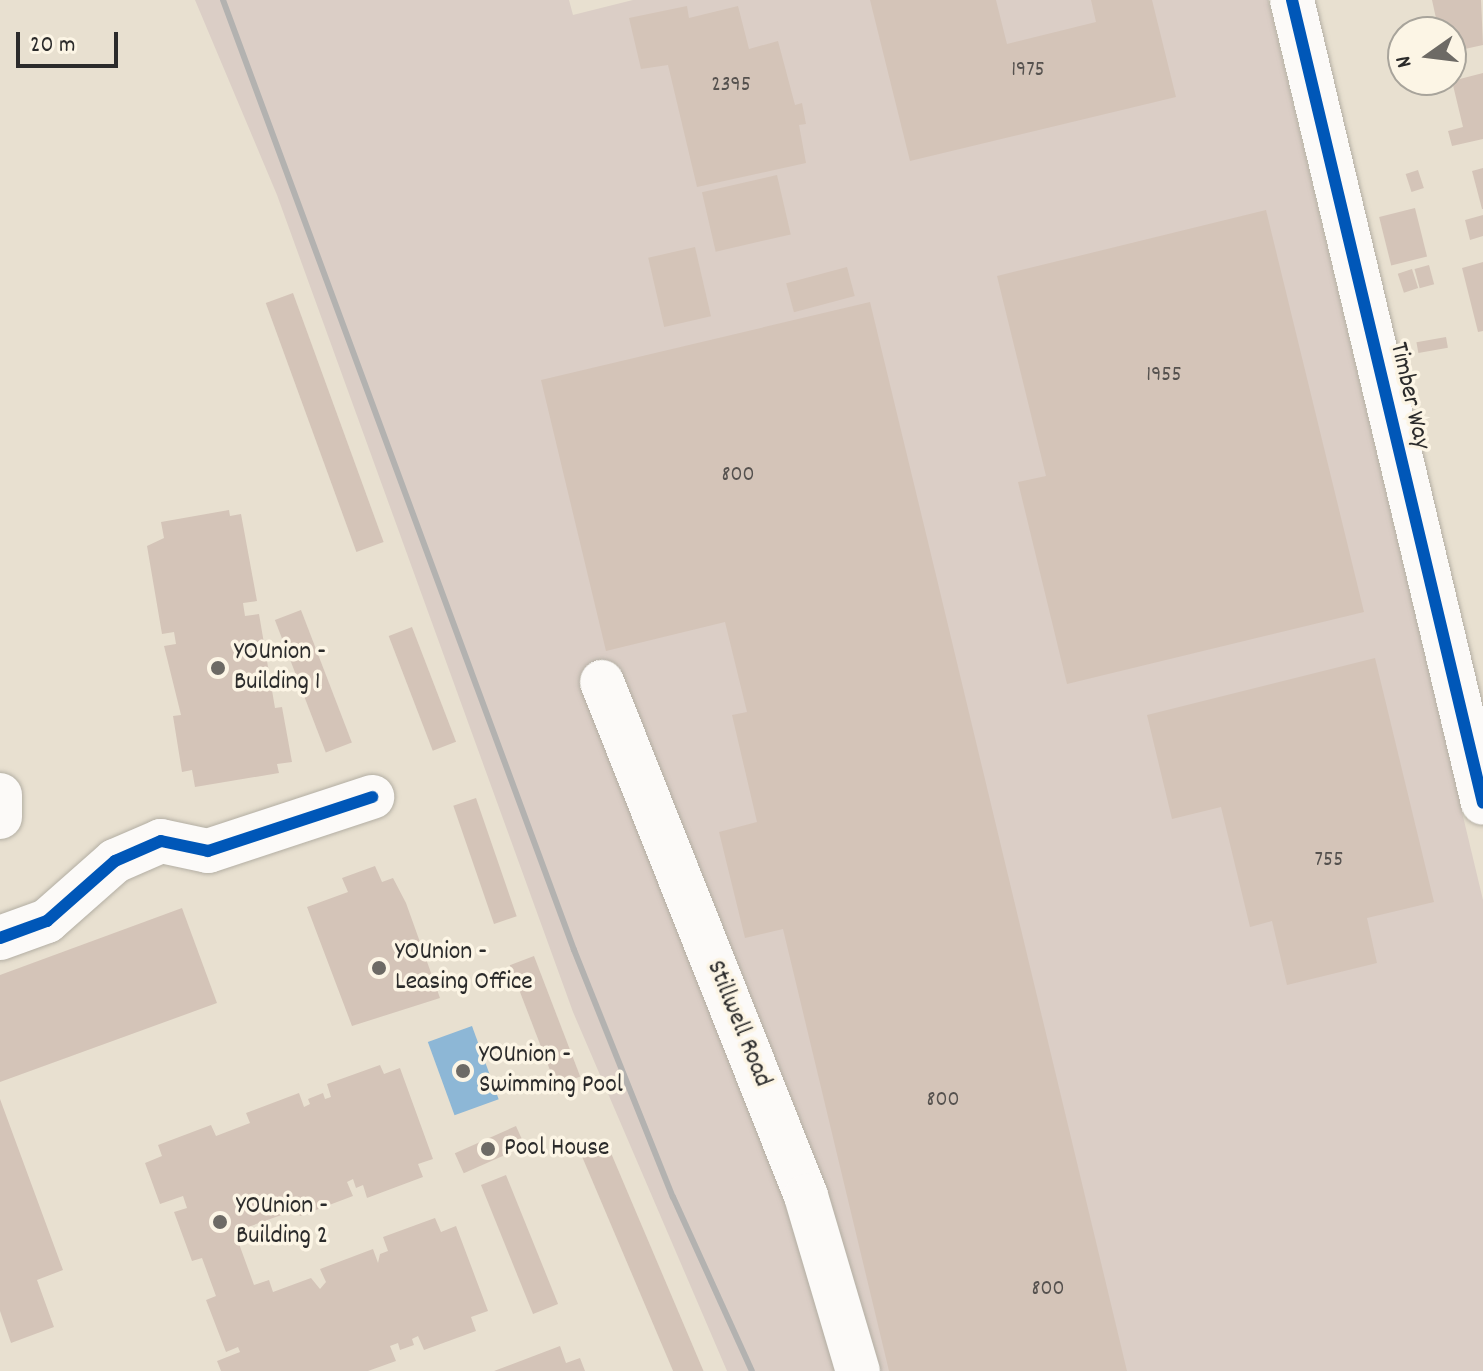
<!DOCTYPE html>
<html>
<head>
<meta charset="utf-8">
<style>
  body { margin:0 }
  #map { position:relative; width:1483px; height:1371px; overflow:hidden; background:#e8e0d0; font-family:Dekko,sans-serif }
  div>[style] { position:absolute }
  .industrial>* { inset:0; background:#dbcec6 }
  .water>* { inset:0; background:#8db7d6; transform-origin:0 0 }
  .building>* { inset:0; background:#d4c4b8; transform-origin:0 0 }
  .roads { filter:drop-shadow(0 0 2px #b3aea3) drop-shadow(0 0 2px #b3aea3) }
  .minor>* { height:44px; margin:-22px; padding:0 22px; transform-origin:22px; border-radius:22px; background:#fcfaf8 }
  .rail>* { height:6px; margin:-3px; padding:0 3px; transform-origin:3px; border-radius:3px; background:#b3b2b0 }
  .cycleway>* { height:12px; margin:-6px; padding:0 6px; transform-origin:6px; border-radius:6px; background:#0057b8 }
  .dots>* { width:22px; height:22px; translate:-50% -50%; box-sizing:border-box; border:4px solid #fcf5e5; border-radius:50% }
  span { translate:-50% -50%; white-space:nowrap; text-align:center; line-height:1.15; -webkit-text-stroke:7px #fcf5e5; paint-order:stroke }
  .number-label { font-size:22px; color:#55514e }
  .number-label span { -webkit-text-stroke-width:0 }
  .street-label { font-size:26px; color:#2b2b2b }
  .poi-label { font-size:26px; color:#2b2b2b }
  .left { translate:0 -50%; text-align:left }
  .north { position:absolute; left:1387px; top:16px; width:80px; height:80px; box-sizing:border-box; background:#fcf5e5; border:2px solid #a8a49b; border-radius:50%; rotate:256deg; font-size:22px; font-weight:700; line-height:32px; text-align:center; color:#2b2b2b }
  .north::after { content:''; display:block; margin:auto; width:28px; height:36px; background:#6d6a65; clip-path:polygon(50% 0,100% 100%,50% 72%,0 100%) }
  .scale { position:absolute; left:16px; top:32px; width:102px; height:36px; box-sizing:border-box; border:4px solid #2b2b2b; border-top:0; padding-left:10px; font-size:24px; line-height:28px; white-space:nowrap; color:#2b2b2b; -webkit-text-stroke:6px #fcf5e5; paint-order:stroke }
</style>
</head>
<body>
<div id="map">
  <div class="industrial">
    <i style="clip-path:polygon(195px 0,569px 0,573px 15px,633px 0,1268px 0,1483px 900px,1483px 1371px,727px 1371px,573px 1012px,277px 195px)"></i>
  </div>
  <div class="water">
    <i style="left:472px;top:1026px;width:78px;height:47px;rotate:70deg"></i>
  </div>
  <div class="building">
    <i style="clip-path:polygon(870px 0,996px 0,1007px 44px,1096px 22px,1091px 0,1152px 0,1176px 97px,910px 161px)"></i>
    <i style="clip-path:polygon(1432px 0,1481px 0,1483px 45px,1451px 52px,1451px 32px,1439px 32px)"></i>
    <i style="clip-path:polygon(687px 6px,689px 18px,738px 6px,749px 49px,778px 41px,795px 105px,802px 103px,806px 124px,799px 125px,806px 163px,697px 187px,668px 65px,641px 69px,629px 18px)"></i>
    <i style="clip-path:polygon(1483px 73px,1483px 139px,1452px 146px,1448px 131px,1463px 127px,1452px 81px)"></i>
    <i style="clip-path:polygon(1483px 168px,1483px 209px,1482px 209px,1472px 171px)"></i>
    <i style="left:1418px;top:170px;width:19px;height:13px;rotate:72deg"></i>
    <i style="left:777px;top:175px;width:61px;height:77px;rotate:77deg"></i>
    <i style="left:1415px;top:208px;width:50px;height:37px;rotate:76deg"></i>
    <i style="clip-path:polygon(1266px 210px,1364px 612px,1067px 684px,1018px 482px,1046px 476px,997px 276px)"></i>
    <i style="clip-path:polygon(1483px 215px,1483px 236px,1470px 240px,1465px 220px)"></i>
    <i style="left:695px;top:247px;width:71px;height:48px;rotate:77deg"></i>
    <i style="clip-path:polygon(1483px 262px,1483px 331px,1478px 332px,1462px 268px)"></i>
    <i style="left:1429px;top:265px;width:20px;height:15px;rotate:75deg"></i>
    <i style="left:847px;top:267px;width:30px;height:63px;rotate:75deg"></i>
    <i style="left:1412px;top:269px;width:20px;height:15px;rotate:72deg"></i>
    <i style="left:293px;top:293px;width:265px;height:29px;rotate:70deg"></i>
    <i style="clip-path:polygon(870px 302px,935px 571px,1127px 1371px,889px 1371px,783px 929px,745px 938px,719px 832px,757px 822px,732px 715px,747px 712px,725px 622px,606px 651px,541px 380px)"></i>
    <i style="left:1446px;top:337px;width:11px;height:30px;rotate:80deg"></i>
    <i style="clip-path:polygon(229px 510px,230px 516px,241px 514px,257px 601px,243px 603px,245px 616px,259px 614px,275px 708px,282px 707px,292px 762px,277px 764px,279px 773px,195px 787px,192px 770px,182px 772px,173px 716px,181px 715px,164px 646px,176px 644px,174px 632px,162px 634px,147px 546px,164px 538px,161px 522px)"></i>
    <i style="left:301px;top:610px;width:142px;height:28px;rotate:69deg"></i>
    <i style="left:412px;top:627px;width:123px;height:25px;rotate:69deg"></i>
    <i style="clip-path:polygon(1375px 658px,1434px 902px,1367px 918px,1377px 963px,1287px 985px,1272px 921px,1250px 927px,1221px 807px,1172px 819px,1147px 715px)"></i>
    <i style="left:476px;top:798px;width:125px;height:24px;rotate:71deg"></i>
    <i style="clip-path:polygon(375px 866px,382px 882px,393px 878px,406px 903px,440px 998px,352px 1026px,307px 907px,348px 892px,342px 878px)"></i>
    <i style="clip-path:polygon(182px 908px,217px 1003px,0 1082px,0 975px)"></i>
    <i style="left:534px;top:956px;width:129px;height:26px;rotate:69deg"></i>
    <i style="clip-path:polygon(380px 1065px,384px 1074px,400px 1068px,433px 1159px,418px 1164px,423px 1177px,367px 1198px,363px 1185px,356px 1188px,353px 1179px,347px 1182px,353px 1196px,300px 1216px,294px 1201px,283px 1200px,287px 1213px,248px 1227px,251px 1236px,238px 1241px,254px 1285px,269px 1280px,273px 1292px,311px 1278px,320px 1289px,326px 1282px,320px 1269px,373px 1249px,378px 1263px,380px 1254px,388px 1251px,383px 1237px,435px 1218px,441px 1232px,456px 1226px,488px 1311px,471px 1317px,476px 1331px,424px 1350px,418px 1336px,412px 1339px,414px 1345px,400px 1350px,398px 1343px,390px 1346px,396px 1361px,368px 1371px,221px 1371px,217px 1361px,240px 1352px,238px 1347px,226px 1352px,206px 1300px,216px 1296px,202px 1258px,192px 1261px,174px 1212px,187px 1208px,183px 1196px,160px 1204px,145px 1163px,162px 1156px,158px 1145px,211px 1125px,216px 1136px,250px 1123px,246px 1113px,299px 1093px,304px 1107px,310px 1104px,308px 1099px,323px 1093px,325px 1099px,331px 1097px,327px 1084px)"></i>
    <i style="clip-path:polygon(0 1099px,63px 1270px,37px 1280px,54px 1327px,11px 1343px,0 1311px)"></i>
    <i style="left:516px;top:1126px;width:22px;height:67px;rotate:66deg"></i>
    <i style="left:608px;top:1146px;width:245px;height:28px;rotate:67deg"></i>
    <i style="left:506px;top:1175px;width:139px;height:27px;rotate:68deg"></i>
    <i style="clip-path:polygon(560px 1346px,566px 1363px,580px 1358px,585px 1371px,494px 1371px)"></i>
  </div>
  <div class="roads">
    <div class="minor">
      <i style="left:1292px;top:0;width:825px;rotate:76.62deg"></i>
      <i style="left:602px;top:682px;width:553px;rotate:68.35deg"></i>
      <i style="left:806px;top:1196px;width:183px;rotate:73.5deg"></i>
      <i style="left:0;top:795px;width:22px;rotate:90deg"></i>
      <i style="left:0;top:938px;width:50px;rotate:-19.9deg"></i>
      <i style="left:47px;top:921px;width:91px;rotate:-41.4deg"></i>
      <i style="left:115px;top:861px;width:50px;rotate:-23.5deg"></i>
      <i style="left:161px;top:841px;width:48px;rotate:12deg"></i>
      <i style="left:208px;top:851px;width:173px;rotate:-18.2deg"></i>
    </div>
  </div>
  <div class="rail">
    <i style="left:223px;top:0;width:1013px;rotate:69.72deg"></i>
    <i style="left:574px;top:950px;width:266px;rotate:68.2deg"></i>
    <i style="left:673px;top:1197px;width:191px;rotate:65.6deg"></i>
  </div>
  <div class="cycleway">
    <i style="left:1292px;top:0;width:825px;rotate:76.62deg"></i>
    <i style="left:0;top:938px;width:50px;rotate:-19.9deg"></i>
    <i style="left:47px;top:921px;width:91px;rotate:-41.4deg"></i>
    <i style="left:115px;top:861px;width:50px;rotate:-23.5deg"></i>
    <i style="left:161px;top:841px;width:48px;rotate:12deg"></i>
    <i style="left:208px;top:851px;width:173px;rotate:-18.2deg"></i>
  </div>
  <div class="dots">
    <i style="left:218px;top:668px;background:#6d6a65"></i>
    <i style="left:379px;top:968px;background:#6d6a65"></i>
    <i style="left:463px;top:1071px;background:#6d6a65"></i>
    <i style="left:488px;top:1149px;background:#6d6a65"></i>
    <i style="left:220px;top:1222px;background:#6d6a65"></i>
  </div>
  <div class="number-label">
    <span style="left:1028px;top:71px">1975</span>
    <span style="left:731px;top:86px">2395</span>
    <span style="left:1164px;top:376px">1955</span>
    <span style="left:738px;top:476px">800</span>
    <span style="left:1329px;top:861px">755</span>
    <span style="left:943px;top:1101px">800</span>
    <span style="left:1048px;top:1290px">800</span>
  </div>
  <div class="street-label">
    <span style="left:1409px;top:396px;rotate:77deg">Timber Way</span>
    <span style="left:738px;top:1024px;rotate:68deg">Stillwell Road</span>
  </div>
  <div class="poi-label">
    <span class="left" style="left:234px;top:668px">YOUnion -<br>Building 1</span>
    <span class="left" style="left:395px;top:968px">YOUnion -<br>Leasing Office</span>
    <span class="left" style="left:479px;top:1071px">YOUnion -<br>Swimming Pool</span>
    <span class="left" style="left:504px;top:1149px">Pool House</span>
    <span class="left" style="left:236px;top:1222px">YOUnion -<br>Building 2</span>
  </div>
  <div class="north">N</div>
  <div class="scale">20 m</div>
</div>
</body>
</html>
